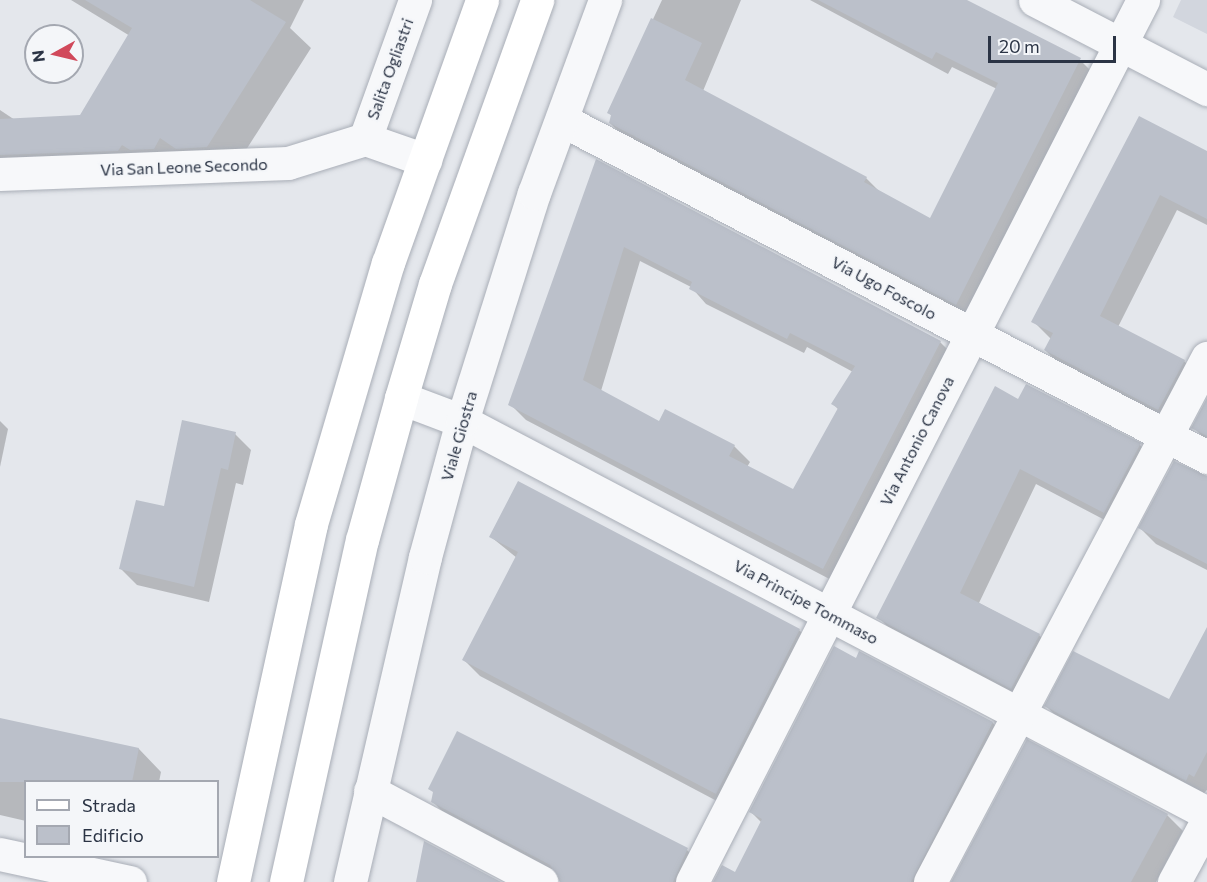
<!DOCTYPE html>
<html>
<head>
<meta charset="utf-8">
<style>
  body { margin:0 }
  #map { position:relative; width:1207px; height:882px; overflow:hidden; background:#e4e7ec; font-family:Commissioner,sans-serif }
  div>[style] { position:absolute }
  .built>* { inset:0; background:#d2d6de }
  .shadow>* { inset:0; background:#0003 }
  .building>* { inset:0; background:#bbc0ca }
  .roads { filter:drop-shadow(0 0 2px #a9aeb7) drop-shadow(0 0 2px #a9aeb7) }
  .minor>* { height:33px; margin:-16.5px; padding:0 16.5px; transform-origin:16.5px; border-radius:16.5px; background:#f7f8fa }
  .primary>* { height:33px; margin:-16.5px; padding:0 16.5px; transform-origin:16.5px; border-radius:16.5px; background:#fff }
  span { translate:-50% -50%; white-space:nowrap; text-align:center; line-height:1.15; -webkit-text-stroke:4.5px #f4f6f9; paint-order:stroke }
  .street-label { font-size:16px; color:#2b3445 }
  .legend { position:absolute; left:24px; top:780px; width:195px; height:78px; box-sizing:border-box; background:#f4f6f9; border:2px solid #a4a8b1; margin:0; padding:8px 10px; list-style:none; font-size:18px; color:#2b3445 }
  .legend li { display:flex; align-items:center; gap:12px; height:30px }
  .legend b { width:30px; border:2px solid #a4a8b1 }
  .north { position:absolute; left:24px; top:24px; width:60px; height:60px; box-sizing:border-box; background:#f4f6f9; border:2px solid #a4a8b1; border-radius:50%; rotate:262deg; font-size:16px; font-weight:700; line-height:24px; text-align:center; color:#2b3445 }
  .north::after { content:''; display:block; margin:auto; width:21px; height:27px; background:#d1495b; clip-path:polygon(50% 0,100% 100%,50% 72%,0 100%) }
  .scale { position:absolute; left:988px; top:36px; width:128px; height:27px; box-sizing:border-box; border:3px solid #2b3445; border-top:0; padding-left:8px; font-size:18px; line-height:21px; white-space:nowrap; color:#2b3445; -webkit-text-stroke:4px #f4f6f9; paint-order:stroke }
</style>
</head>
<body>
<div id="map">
  <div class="built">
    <i style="clip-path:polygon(1181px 0,1207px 0,1207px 34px,1173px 17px)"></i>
  </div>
  <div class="shadow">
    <i style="clip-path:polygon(71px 0,304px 0,290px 28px,311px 48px,232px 172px,0 188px,0 95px,0 110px,15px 120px,81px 116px,130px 36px)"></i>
    <i style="clip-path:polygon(662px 0,741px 0,703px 91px,866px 178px,881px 193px,931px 220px,997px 89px,952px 67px,948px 74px,810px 0,951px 0,1080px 60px,1096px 76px,973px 320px,626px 139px,610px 123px,612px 116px,609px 113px)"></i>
    <i style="clip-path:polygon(1139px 118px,1207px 152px,1207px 225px,1177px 210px,1118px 327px,1184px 361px,1200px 377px,1174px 425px,1061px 366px,1045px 350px,1051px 339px,1033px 321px)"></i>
    <i style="clip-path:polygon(evenodd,597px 161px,940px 342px,956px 358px,839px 584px,526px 420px,510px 404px,597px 161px,640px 261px,691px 287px,706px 304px,804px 353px,807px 347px,853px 372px,833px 404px,839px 410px,794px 491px,747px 467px,750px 462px,734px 446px,659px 423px,601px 391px,640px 261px)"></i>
    <i style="clip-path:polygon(1019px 401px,1140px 445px,1156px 461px,1120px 528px,1036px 484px,979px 603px,1039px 635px,1055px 651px,1027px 704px,894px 633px,878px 617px)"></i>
    <i style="clip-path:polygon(1207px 401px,1207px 441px,1193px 427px)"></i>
    <i style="clip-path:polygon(0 421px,8px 429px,0 467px)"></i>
    <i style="clip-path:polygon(235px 434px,251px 450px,243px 485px,236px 483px,209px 602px,137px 585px,121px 569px,165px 508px)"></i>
    <i style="clip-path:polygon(1207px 477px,1207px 570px,1156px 544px,1140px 528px)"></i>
    <i style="clip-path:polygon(519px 483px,799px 630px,815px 646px,732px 809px,480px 676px,464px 660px,517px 558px,491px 537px)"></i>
    <i style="clip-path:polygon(1207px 630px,1207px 790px,1202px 795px,1062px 722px,1046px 706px,1169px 701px)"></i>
    <i style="clip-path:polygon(860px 653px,993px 723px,1008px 739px,933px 882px,715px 882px,735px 874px,762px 823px,751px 812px)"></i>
    <i style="clip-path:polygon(0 720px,139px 749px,161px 772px,159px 782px,26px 782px,26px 821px,0 815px)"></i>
    <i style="clip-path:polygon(433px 802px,687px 850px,703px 866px,696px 882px,561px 882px,558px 876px,449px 818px)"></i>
    <i style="clip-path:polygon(1167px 815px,1183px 831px,1156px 882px,953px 882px)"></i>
  </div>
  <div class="building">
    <i style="clip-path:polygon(85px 0,250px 0,286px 22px,207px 147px,176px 149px,160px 138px,154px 149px,130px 150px,122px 145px,118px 151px,0 155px,0 119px,80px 115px,132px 28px)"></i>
    <i style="clip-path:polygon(818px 0,967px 0,1081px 58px,956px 305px,609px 123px,611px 115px,607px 113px,651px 18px,702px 43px,685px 80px,867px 177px,864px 182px,930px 218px,998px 83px,936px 52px,932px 59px)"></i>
    <i style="clip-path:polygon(1139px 116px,1207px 151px,1207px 219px,1160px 195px,1100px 316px,1185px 360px,1158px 410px,1044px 350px,1053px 333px,1031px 322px)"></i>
    <i style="clip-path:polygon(evenodd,596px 159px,941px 341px,823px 569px,508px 405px,596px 159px,624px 247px,692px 282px,689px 289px,787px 339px,790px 333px,855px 366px,831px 404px,838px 408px,793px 489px,729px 456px,735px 445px,665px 409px,659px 421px,583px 380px,624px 247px)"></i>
    <i style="clip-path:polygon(1026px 384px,1141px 443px,1104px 513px,1020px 469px,960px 593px,1040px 634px,1011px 689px,876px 618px,995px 386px,1018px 399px)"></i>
    <i style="clip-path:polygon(1207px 398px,1207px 436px,1191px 428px)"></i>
    <i style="clip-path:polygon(182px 420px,236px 432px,228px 470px,221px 468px,194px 587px,119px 569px,136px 500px,164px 506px)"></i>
    <i style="clip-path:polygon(1174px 461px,1207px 476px,1207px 564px,1138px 528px)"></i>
    <i style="clip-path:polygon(518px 481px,800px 629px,716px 794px,462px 660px,518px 552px,489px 537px)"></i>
    <i style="clip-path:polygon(1207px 627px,1207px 752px,1194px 777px,1189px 774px,1186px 781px,1044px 706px,1073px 651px,1169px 699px)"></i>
    <i style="clip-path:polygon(834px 646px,856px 658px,859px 651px,993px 722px,911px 882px,713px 882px,722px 865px,735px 872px,762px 819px,749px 812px)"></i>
    <i style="clip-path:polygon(0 718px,139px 748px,132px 782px,0 782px)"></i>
    <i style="clip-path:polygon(457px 731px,688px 848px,673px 882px,560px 882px,550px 865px,431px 802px,433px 792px,428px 789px)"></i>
    <i style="clip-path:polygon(1027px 739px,1168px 814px,1131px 882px,951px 882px)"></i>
    <i style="clip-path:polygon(424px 841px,501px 882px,416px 882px)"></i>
  </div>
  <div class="roads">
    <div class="minor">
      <i style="left:1035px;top:0;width:194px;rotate:27.4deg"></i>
      <i style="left:562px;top:120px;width:728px;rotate:27.59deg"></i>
      <i style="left:365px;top:139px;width:148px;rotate:-70.2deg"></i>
      <i style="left:365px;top:139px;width:64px;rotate:19.3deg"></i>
      <i style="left:0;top:174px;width:288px;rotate:-2.2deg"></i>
      <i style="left:288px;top:163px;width:81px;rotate:-17.3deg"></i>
      <i style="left:401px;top:398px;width:65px;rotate:20.7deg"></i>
      <i style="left:462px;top:421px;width:842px;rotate:27.75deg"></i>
      <i style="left:370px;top:791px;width:194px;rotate:28deg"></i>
      <i style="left:0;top:854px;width:133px;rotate:12.2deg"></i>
      <i style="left:350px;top:882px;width:334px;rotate:-77deg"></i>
      <i style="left:425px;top:557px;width:141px;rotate:-74.8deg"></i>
      <i style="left:462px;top:421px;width:239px;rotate:-72.5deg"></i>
      <i style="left:534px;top:193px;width:206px;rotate:-69.8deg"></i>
      <i style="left:692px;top:882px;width:991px;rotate:-62.92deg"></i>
      <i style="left:930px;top:882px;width:593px;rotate:-62.14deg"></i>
      <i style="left:1174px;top:882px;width:69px;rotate:-61.6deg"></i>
    </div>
    <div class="primary">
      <i style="left:233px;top:882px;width:366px;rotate:-77.7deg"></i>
      <i style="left:311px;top:524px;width:272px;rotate:-73.6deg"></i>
      <i style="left:388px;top:263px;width:279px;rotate:-70.3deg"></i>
      <i style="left:286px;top:882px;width:350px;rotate:-77.5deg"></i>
      <i style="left:362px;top:540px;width:147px;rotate:-74.6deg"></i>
      <i style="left:401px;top:398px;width:119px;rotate:-73.4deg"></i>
      <i style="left:435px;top:284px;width:302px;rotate:-70.2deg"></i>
    </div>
  </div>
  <div class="street-label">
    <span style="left:390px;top:69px;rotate:-70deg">Salita Ogliastri</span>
    <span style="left:184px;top:167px;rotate:-2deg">Via San Leone Secondo</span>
    <span style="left:884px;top:288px;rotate:28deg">Via Ugo Foscolo</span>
    <span style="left:459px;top:436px;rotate:-74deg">Viale Giostra</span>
    <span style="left:917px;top:441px;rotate:-63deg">Via Antonio Canova</span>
    <span style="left:806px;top:602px;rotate:28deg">Via Principe Tommaso</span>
  </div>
  <ul class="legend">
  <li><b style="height:8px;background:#fff"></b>Strada</li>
  <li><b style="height:16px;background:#bbc0ca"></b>Edificio</li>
  </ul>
  <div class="north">N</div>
  <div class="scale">20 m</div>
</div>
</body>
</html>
